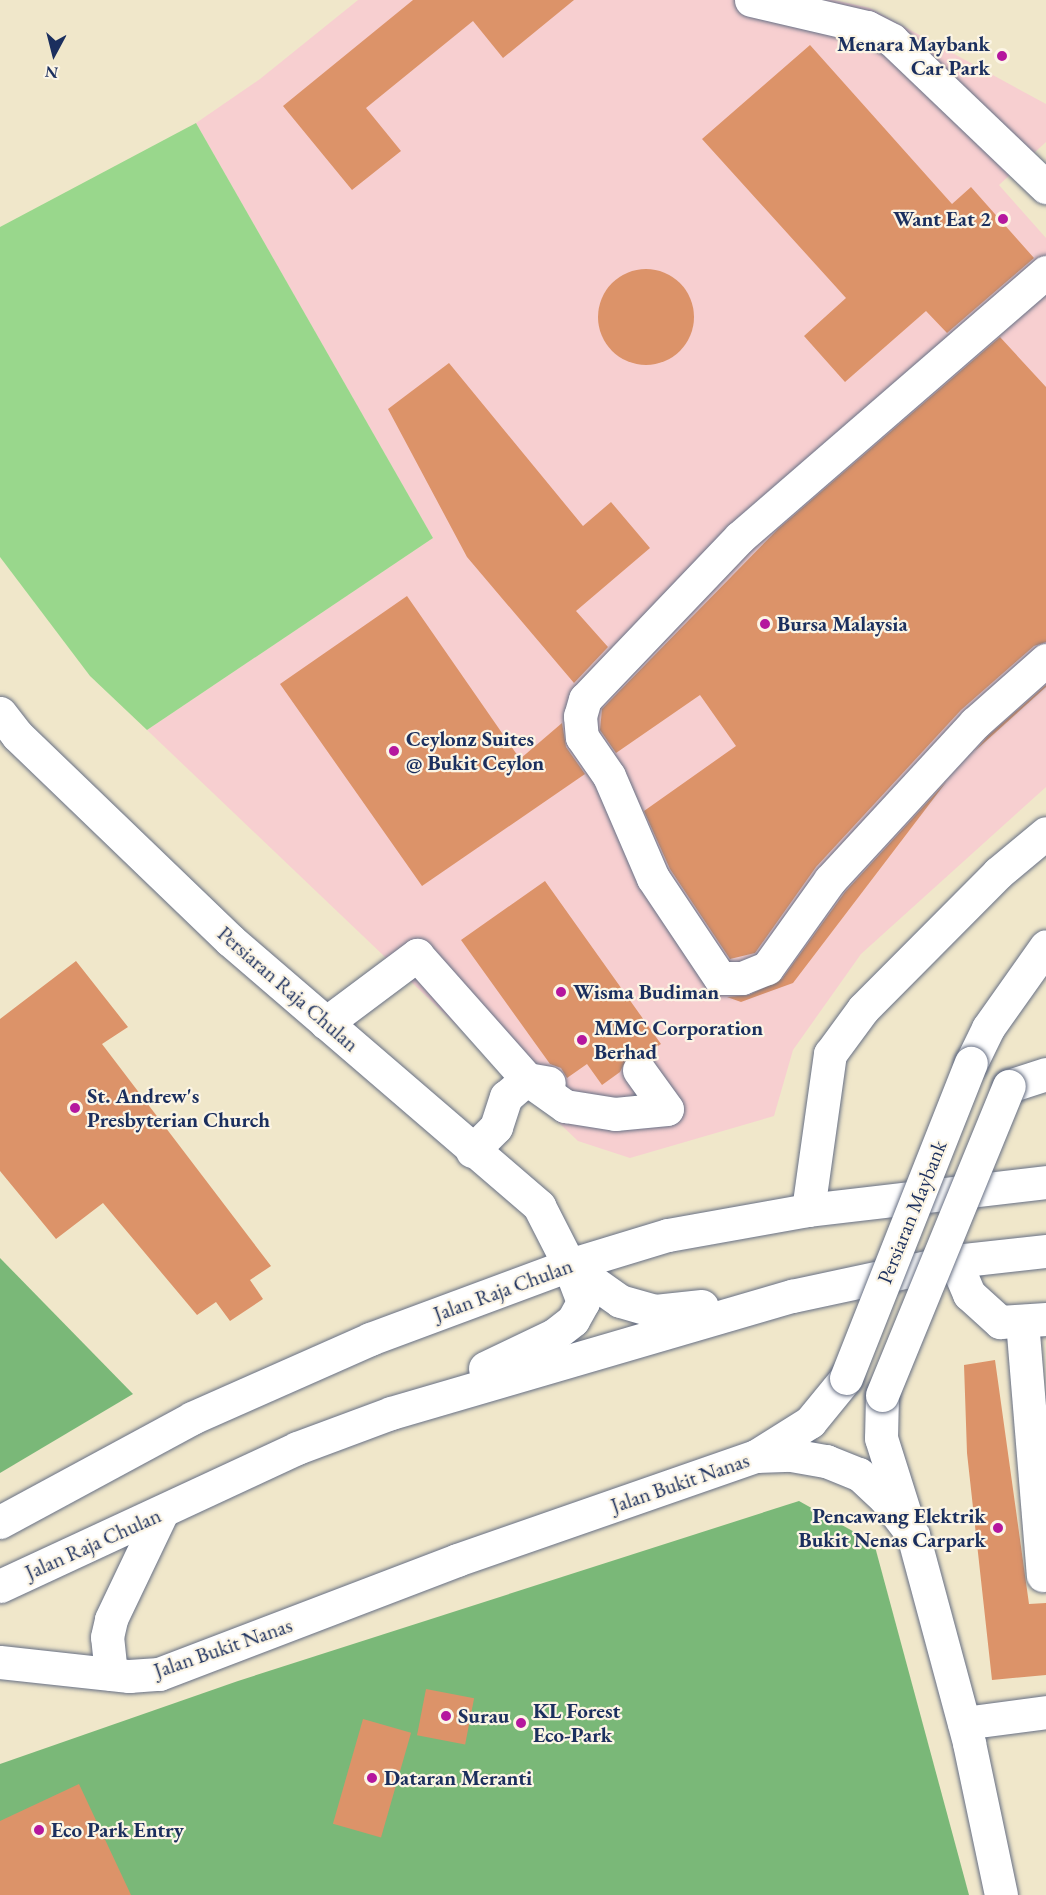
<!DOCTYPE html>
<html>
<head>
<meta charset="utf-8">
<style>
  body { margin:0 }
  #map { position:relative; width:1046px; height:1895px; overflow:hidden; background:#f0e7ca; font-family:"EB Garamond",serif }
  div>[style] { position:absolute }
  .built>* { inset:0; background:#f7cfd0 }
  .green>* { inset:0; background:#99d78c }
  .forest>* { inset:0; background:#7ab878 }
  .building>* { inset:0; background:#dc9369; transform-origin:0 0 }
  .round { border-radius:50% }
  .roads { filter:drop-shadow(0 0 2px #666f84) drop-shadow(0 0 2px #666f84) }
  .minor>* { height:33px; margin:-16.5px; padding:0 16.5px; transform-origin:16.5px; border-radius:16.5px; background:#fff }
  .major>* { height:33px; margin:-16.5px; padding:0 16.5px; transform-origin:16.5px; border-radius:16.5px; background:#fff }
  .bridges { filter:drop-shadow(0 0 2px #666f84) drop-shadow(0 0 2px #666f84) }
  .minor-bridge>* { height:33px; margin:-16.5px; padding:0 16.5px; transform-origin:16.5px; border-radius:16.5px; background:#fff }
  .dots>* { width:16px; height:16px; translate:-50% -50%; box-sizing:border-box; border:3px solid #fcf5e5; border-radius:50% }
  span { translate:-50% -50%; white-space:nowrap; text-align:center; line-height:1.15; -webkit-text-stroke:4.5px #fcf5e5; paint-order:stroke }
  .poi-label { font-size:21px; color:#1b2f5e; font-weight:700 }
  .right { translate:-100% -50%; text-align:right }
  .left { translate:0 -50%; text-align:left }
  .street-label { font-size:21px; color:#1b2f5e }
  .north { position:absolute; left:24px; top:24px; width:60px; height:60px; -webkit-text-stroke:4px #fcf5e5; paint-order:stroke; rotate:187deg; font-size:16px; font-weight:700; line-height:24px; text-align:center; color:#1b2f5e }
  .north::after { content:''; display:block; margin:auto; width:21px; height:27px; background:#1b2f5e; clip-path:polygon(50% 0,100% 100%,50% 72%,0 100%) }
</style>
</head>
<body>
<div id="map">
  <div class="built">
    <i style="clip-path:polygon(358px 0,834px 0,870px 8px,1046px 104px,1046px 142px,999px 185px,1046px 238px,1046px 787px,861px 954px,793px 1050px,774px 1116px,630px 1158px,578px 1141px,147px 730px,433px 538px,196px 123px,260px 79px)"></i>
  </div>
  <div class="green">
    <i style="clip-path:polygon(196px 123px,433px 538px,147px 730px,90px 676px,0 557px,0 227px)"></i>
  </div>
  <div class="forest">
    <i style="clip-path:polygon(0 1258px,133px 1394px,0 1473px)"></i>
    <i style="clip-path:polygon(799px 1501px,874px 1543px,969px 1895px,0 1895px,0 1764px,238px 1681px)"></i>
  </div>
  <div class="building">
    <i style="clip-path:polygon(413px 0,574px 0,503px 58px,473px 21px,366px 108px,401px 151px,352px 190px,283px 106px)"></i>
    <i style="clip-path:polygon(810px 45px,952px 204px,971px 187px,1034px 258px,947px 333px,926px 311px,845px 382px,804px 336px,846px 298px,702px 139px)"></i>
    <i class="round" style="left:598px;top:269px;width:96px;height:96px"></i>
    <i style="clip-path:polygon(1000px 337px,1046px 387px,1046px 642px,1034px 646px,961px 710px,816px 867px,755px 953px,730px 959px,670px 869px,644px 811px,736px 746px,700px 695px,616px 753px,600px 730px,602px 709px,778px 529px)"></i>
    <i style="clip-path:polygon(449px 363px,583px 526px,611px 502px,650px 548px,576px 611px,608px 647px,574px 683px,467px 557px,388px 409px)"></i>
    <i style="clip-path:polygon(407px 596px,520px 759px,562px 723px,566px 747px,585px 774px,422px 886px,280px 684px)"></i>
    <i style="clip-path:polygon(1046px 685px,1046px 687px,975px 751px,988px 736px)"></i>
    <i style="clip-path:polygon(947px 781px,793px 983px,741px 1002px,727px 997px,749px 995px,782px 979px,845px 892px)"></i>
    <i style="clip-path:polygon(545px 881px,661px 1044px,647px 1053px,629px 1054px,620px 1072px,602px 1085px,587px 1064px,567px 1078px,561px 1068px,550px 1064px,461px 940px)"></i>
    <i style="clip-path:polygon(76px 961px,128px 1027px,102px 1044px,271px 1266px,250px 1280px,263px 1299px,230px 1321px,216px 1302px,197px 1315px,103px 1203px,56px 1239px,0 1171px,0 1019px)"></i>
    <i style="clip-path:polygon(995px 1360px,1029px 1604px,1046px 1603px,1046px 1675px,992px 1680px,967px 1453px,964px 1365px)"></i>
    <i style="left:426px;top:1689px;width:49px;height:47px;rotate:11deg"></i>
    <i style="left:363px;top:1719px;width:50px;height:109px;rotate:16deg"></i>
    <i style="clip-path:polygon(79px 1784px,131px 1895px,0 1895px,0 1821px)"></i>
  </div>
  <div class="roads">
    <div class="minor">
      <i style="left:751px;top:0;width:119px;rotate:13.1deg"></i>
      <i style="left:867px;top:27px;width:28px;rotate:27deg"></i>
      <i style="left:892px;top:40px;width:213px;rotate:43.7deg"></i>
      <i style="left:1046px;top:272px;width:405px;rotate:139.1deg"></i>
      <i style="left:740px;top:537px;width:224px;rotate:133.7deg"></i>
      <i style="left:585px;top:699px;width:18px;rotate:106deg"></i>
      <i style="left:580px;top:716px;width:21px;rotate:85deg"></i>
      <i style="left:582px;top:737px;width:47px;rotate:55.3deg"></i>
      <i style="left:609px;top:776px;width:111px;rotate:66.7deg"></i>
      <i style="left:653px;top:878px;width:120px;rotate:56.2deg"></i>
      <i style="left:720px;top:978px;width:22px"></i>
      <i style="left:742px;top:978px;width:27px;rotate:-22deg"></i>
      <i style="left:767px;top:968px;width:108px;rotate:-54.4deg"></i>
      <i style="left:830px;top:880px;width:214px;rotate:-47.3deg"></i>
      <i style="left:975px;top:723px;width:95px;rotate:-41.6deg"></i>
      <i style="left:0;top:713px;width:28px;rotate:52deg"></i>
      <i style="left:17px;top:735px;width:296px;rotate:43.9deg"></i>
      <i style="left:230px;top:940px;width:408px;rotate:40.7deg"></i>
      <i style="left:539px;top:1206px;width:66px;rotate:63deg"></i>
      <i style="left:326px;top:1023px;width:114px;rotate:-36.8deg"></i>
      <i style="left:417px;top:955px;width:166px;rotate:48.4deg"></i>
      <i style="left:527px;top:1079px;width:47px;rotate:35.4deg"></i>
      <i style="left:565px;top:1106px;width:51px;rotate:9.1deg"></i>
      <i style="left:615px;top:1114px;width:52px;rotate:-5.5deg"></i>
      <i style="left:667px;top:1109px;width:48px;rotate:-125.7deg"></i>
      <i style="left:971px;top:1063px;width:39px;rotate:-64deg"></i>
      <i style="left:988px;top:1028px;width:100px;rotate:-54.7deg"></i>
      <i style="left:1009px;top:1086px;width:39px;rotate:-18deg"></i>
      <i style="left:472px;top:1151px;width:34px;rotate:-45deg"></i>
      <i style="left:496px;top:1127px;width:32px;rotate:-72deg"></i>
      <i style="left:506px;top:1097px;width:28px;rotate:-41deg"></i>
      <i style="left:527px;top:1079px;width:22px;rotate:10deg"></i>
      <i style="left:808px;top:1210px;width:158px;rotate:-82deg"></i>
      <i style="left:830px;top:1054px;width:56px;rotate:-53.7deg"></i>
      <i style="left:863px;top:1009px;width:192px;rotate:-45.2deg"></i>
      <i style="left:998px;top:873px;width:62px;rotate:-39.8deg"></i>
      <i style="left:955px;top:1261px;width:36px;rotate:67deg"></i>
      <i style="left:969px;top:1294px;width:42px;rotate:42.1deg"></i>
      <i style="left:1000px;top:1322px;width:46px;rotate:-3.7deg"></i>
      <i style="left:1022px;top:1321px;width:255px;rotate:85.3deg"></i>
      <i style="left:882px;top:1395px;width:43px;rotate:91.3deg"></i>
      <i style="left:881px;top:1438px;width:80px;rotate:72.5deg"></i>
      <i style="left:756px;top:1456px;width:64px;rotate:-32.2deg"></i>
      <i style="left:810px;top:1422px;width:57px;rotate:-50.7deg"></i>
      <i style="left:0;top:1662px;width:130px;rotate:6.2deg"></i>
      <i style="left:129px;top:1676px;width:30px;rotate:-4deg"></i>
      <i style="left:159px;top:1674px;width:319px;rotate:-20.9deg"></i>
      <i style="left:457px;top:1560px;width:317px;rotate:-19.2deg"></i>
      <i style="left:756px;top:1456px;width:35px;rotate:-2deg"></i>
      <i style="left:791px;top:1455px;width:36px;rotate:10deg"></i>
      <i style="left:826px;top:1461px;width:35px;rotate:22deg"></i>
      <i style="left:859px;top:1474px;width:34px;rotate:43deg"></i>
      <i style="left:884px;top:1497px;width:48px;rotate:52.7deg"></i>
      <i style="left:913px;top:1535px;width:215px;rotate:74.9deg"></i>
      <i style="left:969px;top:1743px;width:155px;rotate:78.1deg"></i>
      <i style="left:111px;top:1674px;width:37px;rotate:-96deg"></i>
      <i style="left:107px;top:1637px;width:18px;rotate:-77deg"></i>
      <i style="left:111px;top:1619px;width:119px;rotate:-64.5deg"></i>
      <i style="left:964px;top:1723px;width:83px;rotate:-7.6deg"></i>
    </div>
    <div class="major">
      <i style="left:569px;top:1265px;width:62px;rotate:35.2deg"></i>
      <i style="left:620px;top:1301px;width:36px;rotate:16deg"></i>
      <i style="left:655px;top:1311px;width:47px;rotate:-6.1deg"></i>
      <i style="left:485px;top:1368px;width:76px;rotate:-25.6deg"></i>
      <i style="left:554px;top:1335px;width:24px;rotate:-38deg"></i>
      <i style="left:573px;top:1320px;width:21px;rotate:-61deg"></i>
      <i style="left:583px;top:1302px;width:40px;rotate:-111deg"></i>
      <i style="left:0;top:1522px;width:218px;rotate:-28.4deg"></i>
      <i style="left:192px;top:1418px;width:195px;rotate:-23.9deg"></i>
      <i style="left:370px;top:1339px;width:212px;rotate:-20.4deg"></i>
      <i style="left:569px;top:1265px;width:103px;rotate:-16.9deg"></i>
      <i style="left:668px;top:1235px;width:142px;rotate:-10.1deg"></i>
      <i style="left:808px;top:1210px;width:240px;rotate:-6.7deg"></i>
      <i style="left:0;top:1586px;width:327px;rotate:-24.9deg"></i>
      <i style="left:297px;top:1448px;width:100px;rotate:-20.4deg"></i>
      <i style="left:391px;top:1413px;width:418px;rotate:-16.3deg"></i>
      <i style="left:792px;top:1296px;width:167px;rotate:-12.1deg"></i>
      <i style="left:955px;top:1261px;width:92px;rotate:-6.3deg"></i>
    </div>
  </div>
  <div class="bridges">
    <div class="minor-bridge">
      <i style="left:846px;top:1378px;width:339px;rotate:-68.4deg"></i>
      <i style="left:882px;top:1395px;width:334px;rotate:-67.7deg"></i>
    </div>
  </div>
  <div class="dots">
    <i style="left:1002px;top:56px;background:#b5179e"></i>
    <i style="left:1003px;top:219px;background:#b5179e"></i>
    <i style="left:765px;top:624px;background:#b5179e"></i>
    <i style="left:394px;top:751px;background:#b5179e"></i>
    <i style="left:561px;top:992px;background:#b5179e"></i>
    <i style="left:582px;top:1040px;background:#b5179e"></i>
    <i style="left:75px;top:1108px;background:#b5179e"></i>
    <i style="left:998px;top:1528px;background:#b5179e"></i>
    <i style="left:446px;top:1716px;background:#b5179e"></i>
    <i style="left:521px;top:1723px;background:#b5179e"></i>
    <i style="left:372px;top:1778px;background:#b5179e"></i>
    <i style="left:39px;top:1830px;background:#b5179e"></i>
  </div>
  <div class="poi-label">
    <span class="right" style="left:990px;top:56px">Menara Maybank<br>Car Park</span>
    <span class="right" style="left:991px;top:219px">Want Eat 2</span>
    <span class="left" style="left:777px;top:624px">Bursa Malaysia</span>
    <span class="left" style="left:406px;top:751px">Ceylonz Suites<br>@ Bukit Ceylon</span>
    <span class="left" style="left:573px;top:992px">Wisma Budiman</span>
    <span class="left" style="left:594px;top:1040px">MMC Corporation<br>Berhad</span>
    <span class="left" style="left:87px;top:1108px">St. Andrew's<br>Presbyterian Church</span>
    <span class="right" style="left:986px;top:1528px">Pencawang Elektrik<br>Bukit Nenas Carpark</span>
    <span class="left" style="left:533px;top:1723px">KL Forest<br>Eco-Park</span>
    <span class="left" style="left:458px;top:1716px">Surau</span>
    <span class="left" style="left:384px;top:1778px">Dataran Meranti</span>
    <span class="left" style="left:51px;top:1830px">Eco Park Entry</span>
  </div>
  <div class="street-label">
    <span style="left:288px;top:989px;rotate:41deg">Persiaran Raja Chulan</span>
    <span style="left:912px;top:1212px;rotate:-68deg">Persiaran Maybank</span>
    <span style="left:503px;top:1290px;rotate:-20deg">Jalan Raja Chulan</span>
    <span style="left:680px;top:1483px;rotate:-19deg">Jalan Bukit Nanas</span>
    <span style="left:93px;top:1544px;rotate:-24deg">Jalan Raja Chulan</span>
    <span style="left:223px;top:1648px;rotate:-19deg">Jalan Bukit Nanas</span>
  </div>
  <div class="north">N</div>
</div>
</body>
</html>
